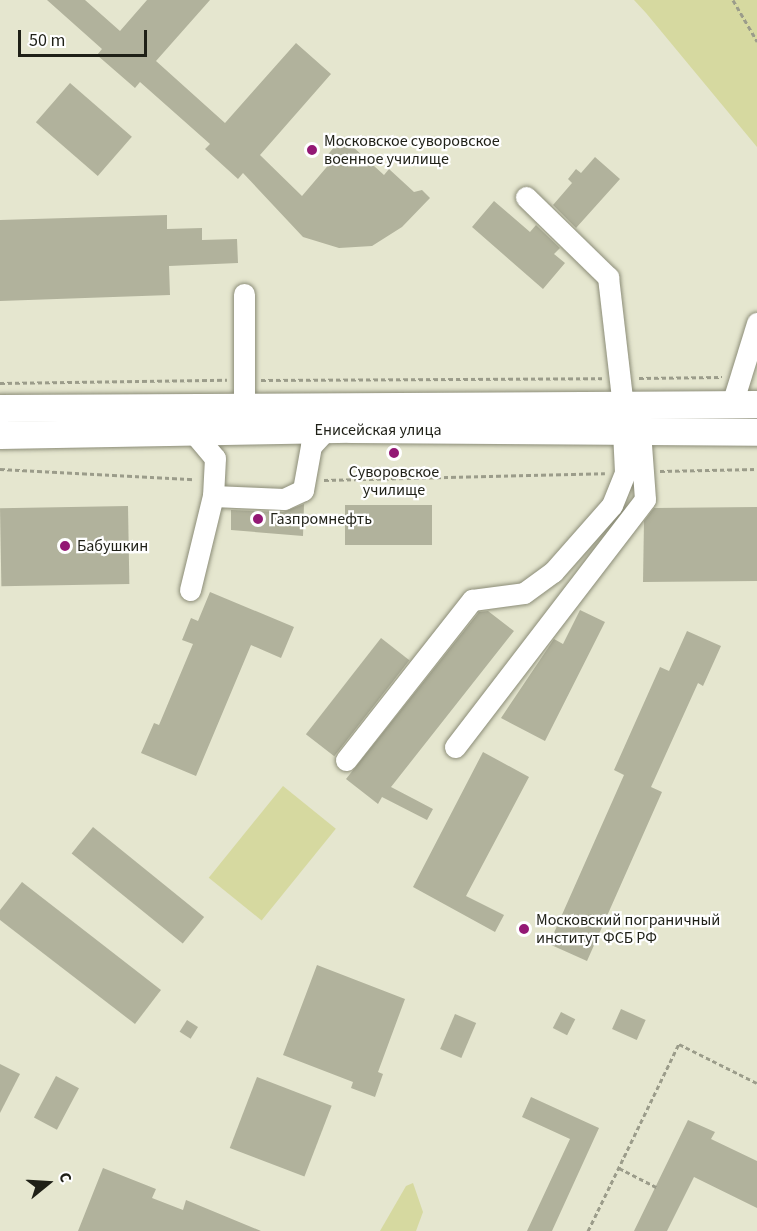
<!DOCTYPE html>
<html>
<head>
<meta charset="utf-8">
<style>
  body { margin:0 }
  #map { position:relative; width:757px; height:1231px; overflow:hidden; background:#e5e6cf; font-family:"Source Sans 3",sans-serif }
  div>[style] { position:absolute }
  .green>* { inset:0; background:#d6d9a0; transform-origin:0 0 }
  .building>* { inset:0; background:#b1b29c; transform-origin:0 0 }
  .path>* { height:3px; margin-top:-1.5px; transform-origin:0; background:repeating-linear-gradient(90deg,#9b9c8a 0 4.5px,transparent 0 7.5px) }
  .roads { filter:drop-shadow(0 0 2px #8b8c77) drop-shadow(0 0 2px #8b8c77) }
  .minor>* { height:21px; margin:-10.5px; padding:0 10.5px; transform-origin:10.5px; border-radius:10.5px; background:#fff }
  .major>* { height:27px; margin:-13.5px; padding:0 13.5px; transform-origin:13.5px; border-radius:13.5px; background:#fff }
  .dots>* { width:16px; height:16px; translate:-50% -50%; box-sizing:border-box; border:3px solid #fff; border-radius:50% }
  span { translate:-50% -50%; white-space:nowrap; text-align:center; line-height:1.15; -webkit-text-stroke:4.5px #fff; paint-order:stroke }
  .poi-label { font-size:16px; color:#1f2017 }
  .left { translate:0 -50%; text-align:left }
  .street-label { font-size:16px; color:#1f2017 }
  .north { position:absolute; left:18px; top:1153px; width:60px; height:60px; -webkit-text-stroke:4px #fff; paint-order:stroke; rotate:72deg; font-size:16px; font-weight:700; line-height:24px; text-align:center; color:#1f2017 }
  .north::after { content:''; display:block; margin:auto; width:21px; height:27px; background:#1f2017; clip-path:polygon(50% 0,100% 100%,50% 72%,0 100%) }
  .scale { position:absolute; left:18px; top:30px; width:129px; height:27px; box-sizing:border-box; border:3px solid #1f2017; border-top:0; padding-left:8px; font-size:18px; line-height:21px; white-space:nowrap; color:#1f2017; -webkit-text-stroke:4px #fff; paint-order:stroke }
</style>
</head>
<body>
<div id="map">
  <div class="green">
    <i style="clip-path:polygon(634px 0,757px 0,757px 147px,646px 13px)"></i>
    <i style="left:283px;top:786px;width:68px;height:118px;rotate:39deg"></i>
    <i style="clip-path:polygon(413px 1183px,423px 1212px,416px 1231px,380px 1231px,406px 1186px)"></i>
  </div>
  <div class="building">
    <i style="clip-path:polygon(47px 0,85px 0,120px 31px,147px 0,210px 0,156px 61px,225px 123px,296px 43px,331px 74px,260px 155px,302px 196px,331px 162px,326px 157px,342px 137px,384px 175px,389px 169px,414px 192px,422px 190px,430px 198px,402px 227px,372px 246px,339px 248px,303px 237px,243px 173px,238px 179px,205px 149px,210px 144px,140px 82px,135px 88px,97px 55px,102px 49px)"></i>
    <i style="left:70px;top:83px;width:82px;height:52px;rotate:41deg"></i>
    <i style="clip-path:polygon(595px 157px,620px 179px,576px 228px,553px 205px,572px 183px,568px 179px,576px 169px,581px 173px)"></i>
    <i style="clip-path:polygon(494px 201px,530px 232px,536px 225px,560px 248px,554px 254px,565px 263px,543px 289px,472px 227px)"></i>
    <i style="clip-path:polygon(167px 215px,167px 229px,202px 228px,202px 240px,237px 239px,238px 263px,169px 266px,170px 295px,0 301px,0 220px)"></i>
    <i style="clip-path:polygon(304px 504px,303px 536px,231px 530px,231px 510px,283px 512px)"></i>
    <i style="left:345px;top:505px;width:87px;height:40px"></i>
    <i style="left:128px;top:506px;width:78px;height:128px;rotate:89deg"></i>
    <i style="clip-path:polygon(757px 507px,757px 581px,643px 582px,644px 521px,654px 508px)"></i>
    <i style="clip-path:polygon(210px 592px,294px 627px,281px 658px,251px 645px,196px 776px,141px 753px,154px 723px,159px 725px,193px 644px,182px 640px,191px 618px,198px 621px)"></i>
    <i style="clip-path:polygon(580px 610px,605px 622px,545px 741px,501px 718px,554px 639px,563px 644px)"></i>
    <i style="clip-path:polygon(488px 611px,514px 631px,391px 787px,433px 809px,427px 820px,382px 797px,378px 804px,346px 779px,479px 612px)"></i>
    <i style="clip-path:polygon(687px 631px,721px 646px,703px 686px,698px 683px,651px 787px,662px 792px,587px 961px,549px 944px,624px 775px,614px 770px,660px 667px,669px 671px)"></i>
    <i style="left:381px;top:638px;width:36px;height:122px;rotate:38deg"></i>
    <i style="clip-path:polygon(483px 752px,529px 777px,466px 896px,504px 915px,495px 932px,413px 887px)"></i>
    <i style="left:93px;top:827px;width:143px;height:34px;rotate:39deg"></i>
    <i style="clip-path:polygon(22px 882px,161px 990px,135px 1024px,0 920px,0 910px)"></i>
    <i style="clip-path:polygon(317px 965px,405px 999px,378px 1072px,383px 1074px,375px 1097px,351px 1088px,353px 1082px,283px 1055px)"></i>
    <i style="left:621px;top:1009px;width:27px;height:22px;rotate:24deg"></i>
    <i style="left:561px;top:1012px;width:16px;height:18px;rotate:27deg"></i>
    <i style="left:455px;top:1014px;width:23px;height:38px;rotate:23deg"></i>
    <i style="left:187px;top:1020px;width:13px;height:14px;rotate:32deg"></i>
    <i style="clip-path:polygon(0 1064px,20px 1074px,0 1113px)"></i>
    <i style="left:56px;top:1076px;width:26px;height:47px;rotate:28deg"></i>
    <i style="left:257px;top:1077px;width:80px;height:76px;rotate:21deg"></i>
    <i style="clip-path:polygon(531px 1097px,599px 1128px,552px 1231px,527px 1231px,570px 1139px,522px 1117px)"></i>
    <i style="clip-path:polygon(688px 1120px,715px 1132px,711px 1139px,757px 1161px,757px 1208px,694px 1177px,667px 1231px,634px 1231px)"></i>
    <i style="clip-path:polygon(103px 1168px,156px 1189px,152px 1198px,183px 1210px,186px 1200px,261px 1231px,78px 1231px)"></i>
  </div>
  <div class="path">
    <i style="left:733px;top:0;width:48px;rotate:59.7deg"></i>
    <i style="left:639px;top:378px;width:83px;rotate:-0.7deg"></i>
    <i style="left:261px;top:380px;width:341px;rotate:-0.3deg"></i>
    <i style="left:0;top:383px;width:227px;rotate:-0.8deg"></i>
    <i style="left:0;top:469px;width:194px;rotate:3deg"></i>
    <i style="left:660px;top:471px;width:97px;rotate:-1.2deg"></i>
    <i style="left:324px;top:480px;width:281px;rotate:-1.4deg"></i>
    <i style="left:619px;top:1168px;width:42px;rotate:27.2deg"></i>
    <i style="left:588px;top:1231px;width:208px;rotate:-64.1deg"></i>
    <i style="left:679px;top:1044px;width:87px;rotate:26.6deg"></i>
  </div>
  <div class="roads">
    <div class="minor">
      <i style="left:526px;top:197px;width:115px;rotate:44.3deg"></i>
      <i style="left:608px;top:277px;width:130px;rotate:83.4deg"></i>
      <i style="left:244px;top:294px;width:112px;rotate:90deg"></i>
      <i style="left:732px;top:404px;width:85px;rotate:-72.8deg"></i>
      <i style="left:193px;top:432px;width:34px;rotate:50deg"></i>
      <i style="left:215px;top:458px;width:38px;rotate:93deg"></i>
      <i style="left:213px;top:496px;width:71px;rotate:2.4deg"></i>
      <i style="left:284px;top:499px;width:21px;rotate:-25deg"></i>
      <i style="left:303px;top:490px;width:45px;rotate:-79.7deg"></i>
      <i style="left:311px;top:446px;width:22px;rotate:-47deg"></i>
      <i style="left:190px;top:590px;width:97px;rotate:-76.3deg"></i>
      <i style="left:455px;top:747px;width:312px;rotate:-52.5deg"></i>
      <i style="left:645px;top:499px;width:68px;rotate:-94.2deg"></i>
      <i style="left:346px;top:760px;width:204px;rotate:-51.8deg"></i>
      <i style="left:472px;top:600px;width:52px;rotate:-7.7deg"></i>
      <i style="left:524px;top:593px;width:36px;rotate:-36deg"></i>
      <i style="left:553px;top:572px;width:89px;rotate:-48.6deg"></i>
      <i style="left:612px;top:505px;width:35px;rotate:-68deg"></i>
      <i style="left:625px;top:472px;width:41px;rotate:-92.8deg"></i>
    </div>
    <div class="major">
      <i style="left:0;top:408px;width:757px;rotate:-0.3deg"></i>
      <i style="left:0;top:435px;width:351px;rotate:-1deg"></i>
      <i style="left:351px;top:429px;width:406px;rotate:0.4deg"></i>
    </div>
  </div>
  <div class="dots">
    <i style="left:312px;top:150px;background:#931874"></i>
    <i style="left:394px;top:453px;background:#931874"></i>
    <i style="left:258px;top:519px;background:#931874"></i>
    <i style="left:65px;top:546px;background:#931874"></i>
    <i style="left:524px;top:929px;background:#931874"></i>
  </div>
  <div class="poi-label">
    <span class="left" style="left:324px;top:150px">Московское суворовское<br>военное училище</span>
    <span style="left:394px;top:481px">Суворовское<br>училище</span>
    <span class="left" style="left:270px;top:519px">Газпромнефть</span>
    <span class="left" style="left:77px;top:546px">Бабушкин</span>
    <span class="left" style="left:536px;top:929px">Московский пограничный<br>институт ФСБ РФ</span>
  </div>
  <div class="street-label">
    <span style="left:378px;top:430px">Енисейская улица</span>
  </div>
  <div class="north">С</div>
  <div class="scale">50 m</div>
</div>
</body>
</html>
